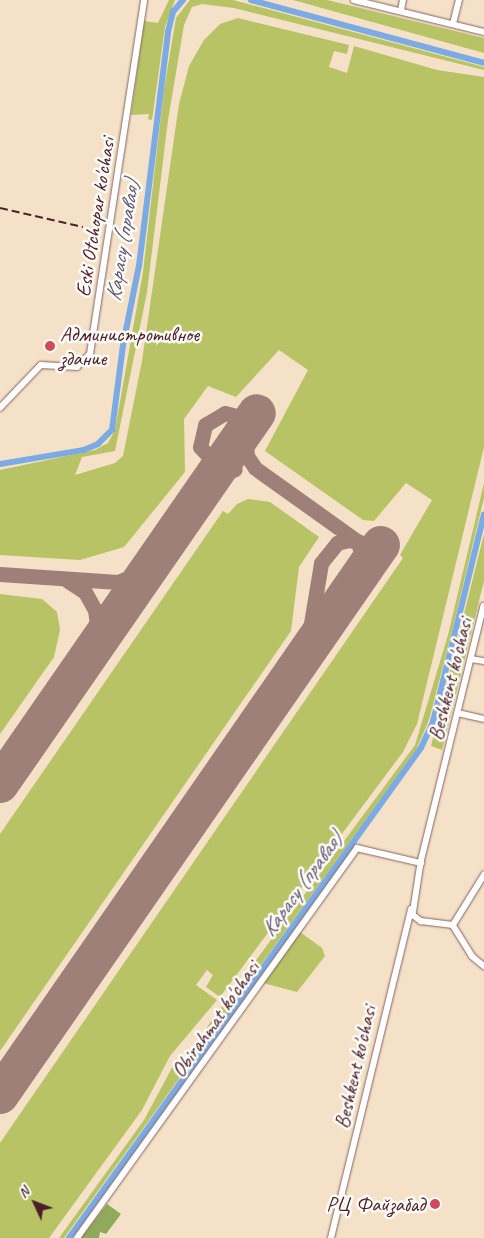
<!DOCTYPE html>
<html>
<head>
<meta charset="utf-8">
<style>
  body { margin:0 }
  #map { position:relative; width:484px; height:1238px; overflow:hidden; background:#f4e1c7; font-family:Caveat,sans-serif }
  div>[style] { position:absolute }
  .green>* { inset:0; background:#b7c365 }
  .forest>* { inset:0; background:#91a95a }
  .canal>* { height:5.5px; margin:-2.75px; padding:0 2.75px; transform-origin:2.75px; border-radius:2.75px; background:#7baae4 }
  .taxiway>* { height:15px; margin:-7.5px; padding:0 7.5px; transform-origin:7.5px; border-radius:7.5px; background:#9f8079 }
  .runway>* { height:38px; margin:-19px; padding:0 19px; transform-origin:19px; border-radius:19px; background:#9f8079 }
  .roads { filter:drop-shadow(0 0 1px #866362) drop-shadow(0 0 1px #866362) }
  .minor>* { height:5.5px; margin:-2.75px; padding:0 2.75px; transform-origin:2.75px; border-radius:2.75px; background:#fff }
  .rail>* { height:2px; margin-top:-1px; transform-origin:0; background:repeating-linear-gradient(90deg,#4a1f2b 0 8px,transparent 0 12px) }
  .dots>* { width:14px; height:14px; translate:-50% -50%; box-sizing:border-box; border:2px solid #fdfcf7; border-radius:50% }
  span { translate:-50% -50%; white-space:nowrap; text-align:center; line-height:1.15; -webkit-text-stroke:5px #fdfcf7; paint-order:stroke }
  .street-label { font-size:21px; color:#4a1f2b }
  .poi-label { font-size:21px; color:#4a1f2b }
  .left { translate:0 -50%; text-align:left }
  .right { translate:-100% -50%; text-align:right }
  .water-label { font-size:22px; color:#5e5775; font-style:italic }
  .north { position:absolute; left:10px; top:1178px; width:50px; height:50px; -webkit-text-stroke:4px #fdfcf7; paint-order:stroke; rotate:313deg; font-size:14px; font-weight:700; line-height:20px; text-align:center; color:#4a1f2b }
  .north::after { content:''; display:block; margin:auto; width:18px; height:22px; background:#4a1f2b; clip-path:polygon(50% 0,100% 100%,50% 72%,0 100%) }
</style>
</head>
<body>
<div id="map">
  <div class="green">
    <i style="clip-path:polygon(169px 0,175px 0,165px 27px,152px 120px,148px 119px,149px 114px,131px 115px,144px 21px,158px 23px)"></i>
    <i style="clip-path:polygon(190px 0,233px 0,484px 67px,484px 70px,234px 8px,202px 4px,192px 7px,184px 25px,168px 120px,147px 292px,115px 451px,82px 457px,75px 475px,115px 463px,123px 456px,142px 361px,179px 104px,189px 66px,204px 40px,220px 24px,238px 18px,349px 45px,347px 54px,334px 51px,329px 67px,347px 73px,354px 46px,437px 70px,484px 77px,484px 447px,417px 724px,403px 752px,220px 997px,206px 987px,213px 975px,207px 970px,196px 985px,217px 1000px,170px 1056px,142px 1110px,49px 1238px,0 1238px,0 1143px,403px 558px,400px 555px,432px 500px,406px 483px,374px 521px,363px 520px,265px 451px,308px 370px,279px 350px,236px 397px,208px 386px,184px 419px,185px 472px,124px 547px,80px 560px,0 555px,0 470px,95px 450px,108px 443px,115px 430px,143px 272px,164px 89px,176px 18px)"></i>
    <i style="clip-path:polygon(293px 0,327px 0,484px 38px,484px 53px)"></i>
    <i style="clip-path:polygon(484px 483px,484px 498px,451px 635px,429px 720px,416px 750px,64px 1238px,59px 1238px,144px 1120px,174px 1064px,182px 1058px,189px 1060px,209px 1024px,415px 745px,448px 635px)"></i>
    <i style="clip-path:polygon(248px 499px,270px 502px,319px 537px,299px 567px,291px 631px,0 1051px,0 834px,223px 511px,228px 514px,237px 504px)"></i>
    <i style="clip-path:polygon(484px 534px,484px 581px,442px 750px,431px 746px)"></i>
    <i style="clip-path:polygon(0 594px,42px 599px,57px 612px,60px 630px,54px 657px,0 734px)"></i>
    <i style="clip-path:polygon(300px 932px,322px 948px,325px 956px,297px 992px,263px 983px)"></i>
  </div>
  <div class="forest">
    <i style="clip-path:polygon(107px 1204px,121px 1214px,106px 1234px,100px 1232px,99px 1238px,81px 1238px)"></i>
  </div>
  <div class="canal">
    <i style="left:251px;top:0;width:241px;rotate:15.1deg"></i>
    <i style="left:0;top:464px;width:85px;rotate:-9.5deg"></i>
    <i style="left:84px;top:450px;width:15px;rotate:-23deg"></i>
    <i style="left:98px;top:444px;width:20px;rotate:-45deg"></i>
    <i style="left:112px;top:430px;width:86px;rotate:-82.6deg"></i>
    <i style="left:123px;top:345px;width:81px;rotate:-78.6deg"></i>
    <i style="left:139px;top:266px;width:236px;rotate:-82.9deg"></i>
    <i style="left:168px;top:32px;width:21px;rotate:-76deg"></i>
    <i style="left:173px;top:12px;width:16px;rotate:-50deg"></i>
    <i style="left:69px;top:1238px;width:603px;rotate:-54.31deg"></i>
    <i style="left:421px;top:748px;width:29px;rotate:-65deg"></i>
    <i style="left:433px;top:722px;width:213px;rotate:-76.2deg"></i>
  </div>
  <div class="taxiway">
    <i style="left:233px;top:469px;width:19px;rotate:-162deg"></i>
    <i style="left:215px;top:463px;width:22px;rotate:-133deg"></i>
    <i style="left:200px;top:447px;width:23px;rotate:-77deg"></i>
    <i style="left:205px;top:425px;width:23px;rotate:-31deg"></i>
    <i style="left:225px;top:413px;width:12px;rotate:14deg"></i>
    <i style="left:237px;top:416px;width:9px;rotate:41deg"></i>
    <i style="left:244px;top:422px;width:34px;rotate:85deg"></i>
    <i style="left:247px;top:456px;width:14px;rotate:56deg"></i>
    <i style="left:255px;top:468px;width:125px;rotate:35.6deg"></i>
    <i style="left:357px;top:541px;width:17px;rotate:69deg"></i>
    <i style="left:363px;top:557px;width:19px;rotate:99deg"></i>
    <i style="left:202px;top:492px;width:23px;rotate:-45deg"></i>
    <i style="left:218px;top:476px;width:18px;rotate:-22deg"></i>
    <i style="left:0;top:574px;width:118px;rotate:3.9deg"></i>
    <i style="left:118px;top:582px;width:24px;rotate:-22deg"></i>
    <i style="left:140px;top:573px;width:25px;rotate:-43deg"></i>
    <i style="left:68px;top:581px;width:20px;rotate:33deg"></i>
    <i style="left:85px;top:592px;width:21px;rotate:61deg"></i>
    <i style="left:95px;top:610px;width:21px;rotate:82deg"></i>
    <i style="left:98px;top:631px;width:23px;rotate:108deg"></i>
    <i style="left:348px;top:592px;width:18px;rotate:-29deg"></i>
    <i style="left:364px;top:583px;width:12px;rotate:-55deg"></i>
    <i style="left:302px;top:659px;width:13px;rotate:-67deg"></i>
    <i style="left:307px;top:647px;width:85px;rotate:-80.5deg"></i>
    <i style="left:321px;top:563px;width:26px;rotate:-51deg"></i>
    <i style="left:337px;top:543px;width:11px;rotate:-15deg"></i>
    <i style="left:348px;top:540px;width:12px;rotate:9deg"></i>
  </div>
  <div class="runway">
    <i style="left:0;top:784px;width:451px;rotate:-55.3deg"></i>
    <i style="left:0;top:1095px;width:669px;rotate:-55.29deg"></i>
  </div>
  <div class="roads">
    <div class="minor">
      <i style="left:354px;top:0;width:134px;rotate:13.8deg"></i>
      <i style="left:401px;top:11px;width:11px;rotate:-80deg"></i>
      <i style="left:453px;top:24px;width:25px;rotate:-76deg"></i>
      <i style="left:0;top:408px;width:59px;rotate:-46.4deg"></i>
      <i style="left:41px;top:365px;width:36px;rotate:3deg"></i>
      <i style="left:77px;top:367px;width:18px;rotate:-45deg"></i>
      <i style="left:90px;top:354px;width:358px;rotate:-81.3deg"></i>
      <i style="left:484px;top:606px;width:265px;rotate:103.8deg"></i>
      <i style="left:421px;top:863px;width:53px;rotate:98.7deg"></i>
      <i style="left:413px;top:915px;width:10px;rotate:37deg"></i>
      <i style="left:421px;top:921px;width:32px;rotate:7deg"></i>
      <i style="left:453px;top:925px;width:59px;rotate:-58.2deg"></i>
      <i style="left:471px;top:659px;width:13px;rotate:9deg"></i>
      <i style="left:458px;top:713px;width:27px;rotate:13deg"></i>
      <i style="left:453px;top:925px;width:36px;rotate:58deg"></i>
      <i style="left:472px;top:956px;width:16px;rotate:40deg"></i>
      <i style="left:77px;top:1238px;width:480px;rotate:-54.3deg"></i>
      <i style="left:357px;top:848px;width:66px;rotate:13.2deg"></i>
      <i style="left:331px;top:1238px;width:338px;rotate:-76.3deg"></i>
    </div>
  </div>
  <div class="rail">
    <i style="left:0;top:208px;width:85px;rotate:12.9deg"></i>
  </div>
  <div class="dots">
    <i style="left:50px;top:346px;background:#d1495b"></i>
    <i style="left:435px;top:1204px;background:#d1495b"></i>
  </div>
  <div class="street-label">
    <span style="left:95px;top:217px;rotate:-81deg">Eski Otchopar ko'chasi</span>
    <span style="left:450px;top:679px;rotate:-76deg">Beshkent ko'chasi</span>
    <span style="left:215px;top:1019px;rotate:-55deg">Obirahmat ko'chasi</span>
    <span style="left:355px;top:1067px;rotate:-77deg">Beshkent ko'chasi</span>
  </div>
  <div class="poi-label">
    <span class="left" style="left:60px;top:346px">Администротивное<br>здание</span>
    <span class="right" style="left:425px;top:1204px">РЦ Файзабад</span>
  </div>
  <div class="water-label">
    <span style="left:123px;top:241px;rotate:-81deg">Карасу (правая)</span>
    <span style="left:302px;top:885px;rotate:-54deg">Карасу (правая)</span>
  </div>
  <div class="north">N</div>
</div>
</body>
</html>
